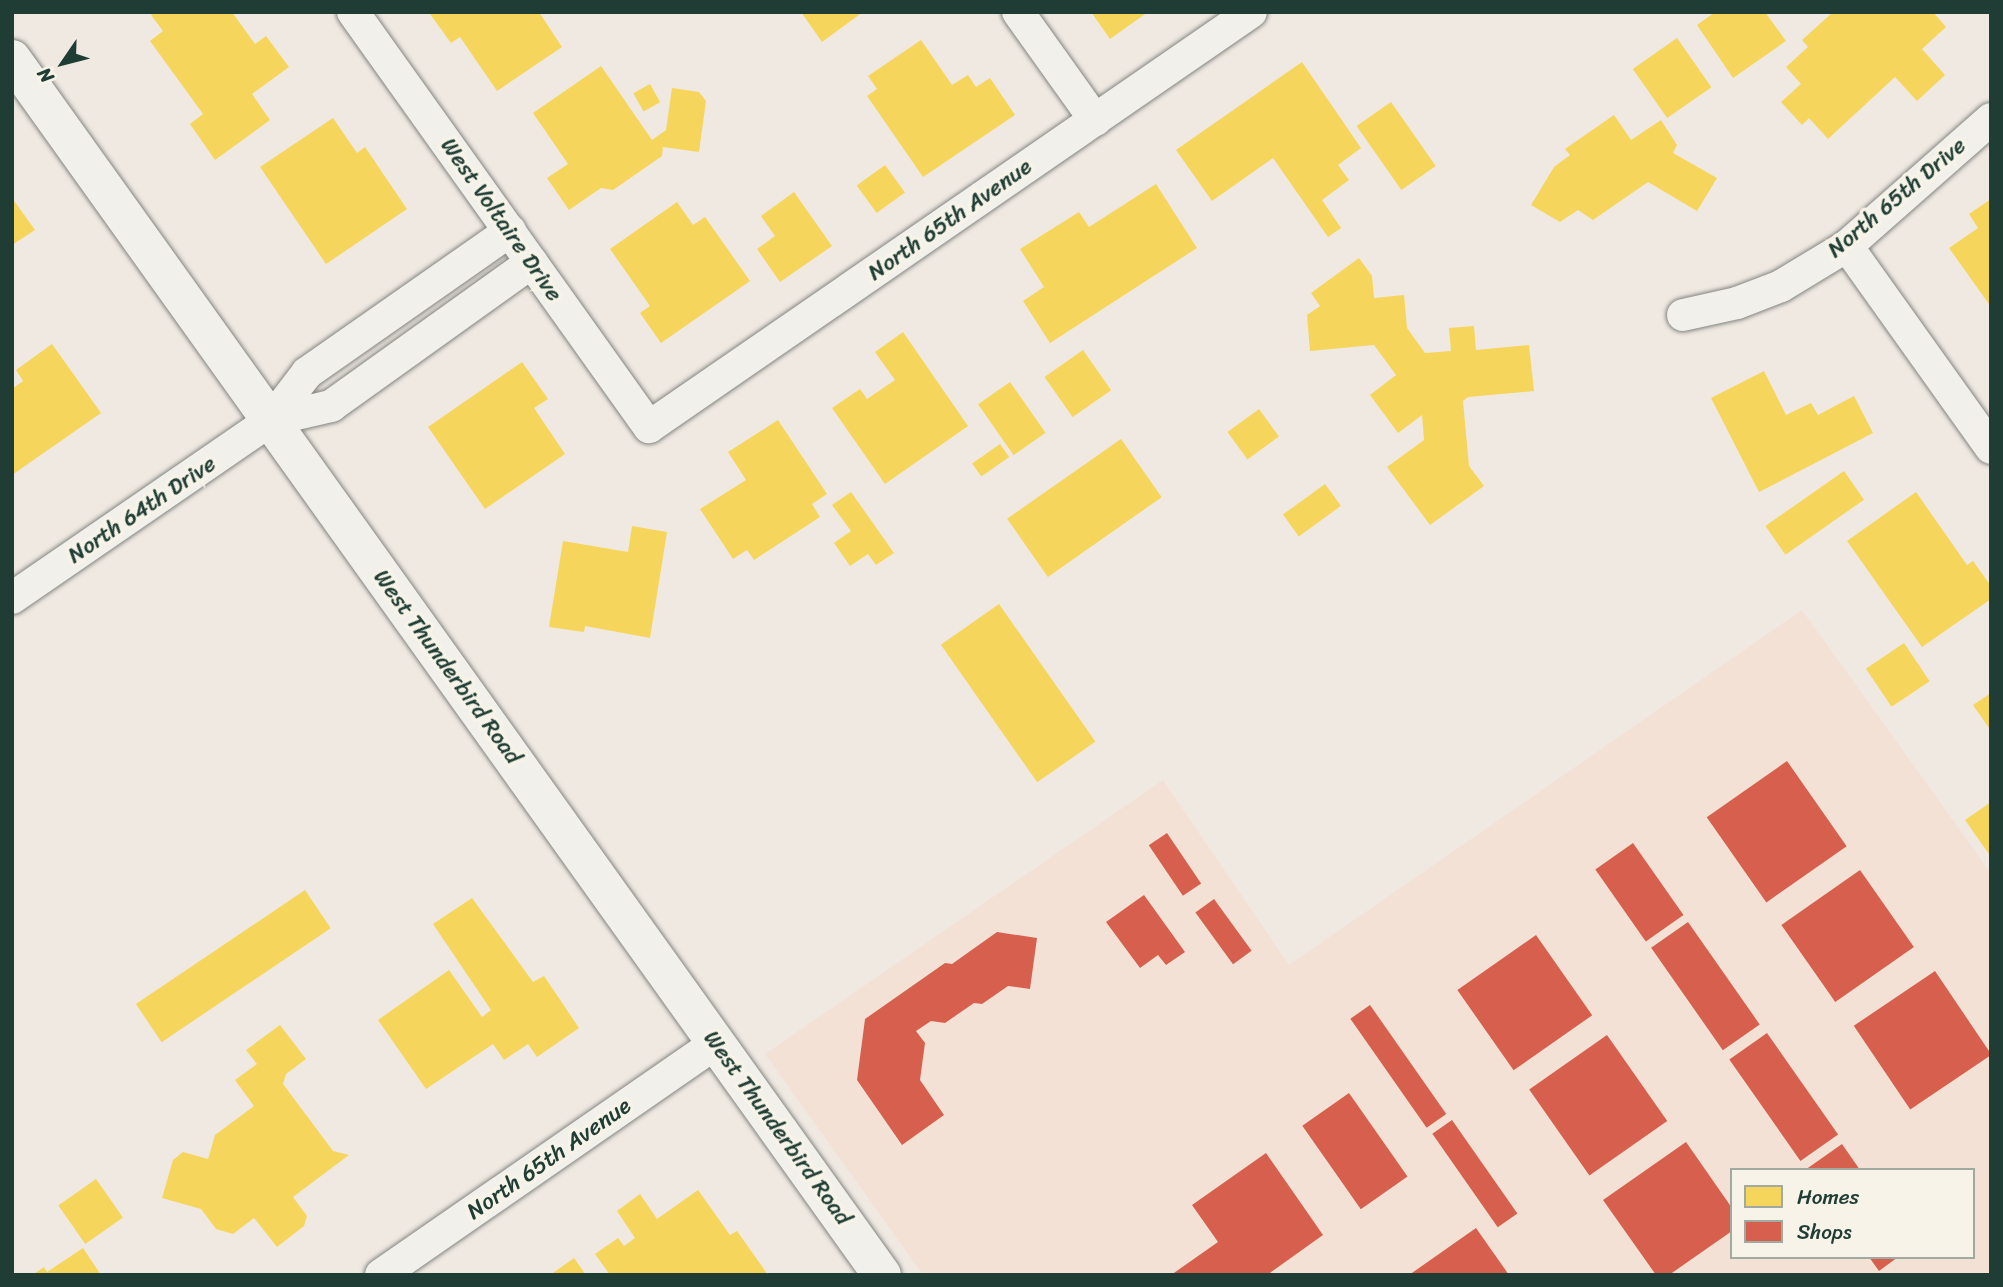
<!DOCTYPE html>
<html>
<head>
<meta charset="utf-8">
<style>
  body { margin:0 }
  #map { position:relative; width:2003px; height:1287px; overflow:hidden; background:#f0e9e2; font-family:Sriracha,sans-serif }
  div>[style] { position:absolute }
  .built>* { inset:0; background:#f3e1d6 }
  .homes>* { inset:0; background:#f6d55c; transform-origin:0 0 }
  .shops>* { inset:0; background:#d6604d; transform-origin:0 0 }
  .roads { filter:drop-shadow(0 0 2px #838580) drop-shadow(0 0 2px #838580) }
  .street>* { height:32px; margin:-16px; padding:0 16px; transform-origin:16px; border-radius:16px; background:#f2f0eb }
  .secondary>* { height:38px; margin:-19px; padding:0 19px; transform-origin:19px; border-radius:19px; background:#f2f0eb }
  span { translate:-50% -50%; white-space:nowrap; text-align:center; line-height:1.15; -webkit-text-stroke:7px #f7f3e8; paint-order:stroke }
  .street-label { font-size:23px; color:#1f3d34 }
  .frame { position:absolute; inset:0; border:14px solid #1f3d34; pointer-events:none }
  .legend { position:absolute; left:1730px; top:1168px; width:245px; height:91px; box-sizing:border-box; background:#f7f3e8; border:2px solid #a1aaa0; margin:0; padding:9px 12px; list-style:none; font-size:21px; color:#1f3d34 }
  .legend li { display:flex; align-items:center; gap:14px; height:35px }
  .legend b { width:35px; border:2px solid #a1aaa0 }
  .north { position:absolute; left:28px; top:28px; width:70px; height:70px; -webkit-text-stroke:5px #f7f3e8; paint-order:stroke; rotate:235deg; font-size:19px; font-weight:700; line-height:28px; text-align:center; color:#1f3d34 }
  .north::after { content:''; display:block; margin:auto; width:24px; height:32px; background:#1f3d34; clip-path:polygon(50% 0,100% 100%,50% 72%,0 100%) }
</style>
</head>
<body>
<div id="map">
  <div class="built">
    <i style="clip-path:polygon(evenodd,1802px 610px,1991px 873px,1991px 1275px,923px 1275px,765px 1054px,1163px 780px,1289px 965px,1802px 610px,1732px 1170px,1973px 1170px,1973px 1257px,1732px 1257px,1732px 1170px)"></i>
  </div>
  <div class="homes">
    <i style="clip-path:polygon(156px 12px,232px 12px,255px 44px,266px 36px,289px 67px,252px 94px,270px 120px,215px 160px,190px 124px,203px 114px,150px 41px,163px 31px,151px 15px)"></i>
    <i style="clip-path:polygon(432px 12px,539px 12px,562px 47px,497px 91px,460px 37px,451px 43px,430px 14px)"></i>
    <i style="clip-path:polygon(801px 12px,863px 12px,822px 42px)"></i>
    <i style="clip-path:polygon(1091px 12px,1148px 12px,1110px 39px)"></i>
    <i style="clip-path:polygon(1715px 12px,1765px 12px,1786px 41px,1733px 78px,1697px 25px)"></i>
    <i style="clip-path:polygon(1833px 12px,1933px 12px,1946px 27px,1922px 49px,1945px 75px,1917px 101px,1895px 77px,1828px 139px,1809px 118px,1802px 125px,1781px 102px,1801px 84px,1786px 67px,1808px 47px,1802px 40px)"></i>
    <i style="left:1677px;top:38px;width:60px;height:54px;rotate:55deg"></i>
    <i style="clip-path:polygon(921px 40px,952px 85px,968px 75px,976px 87px,990px 78px,1015px 115px,923px 177px,867px 96px,877px 89px,868px 76px)"></i>
    <i style="clip-path:polygon(1302px 62px,1361px 148px,1338px 165px,1349px 180px,1322px 200px,1341px 228px,1328px 237px,1273px 158px,1212px 201px,1176px 150px)"></i>
    <i style="clip-path:polygon(601px 66px,652px 140px,666px 130px,672px 88px,699px 92px,706px 101px,699px 152px,663px 147px,662px 156px,613px 190px,601px 188px,569px 210px,547px 178px,568px 164px,533px 113px)"></i>
    <i style="left:650px;top:84px;width:21px;height:19px;rotate:61deg"></i>
    <i style="left:1391px;top:102px;width:78px;height:42px;rotate:55deg"></i>
    <i style="clip-path:polygon(1614px 115px,1631px 140px,1661px 120px,1677px 145px,1673px 153px,1717px 178px,1697px 211px,1648px 182px,1593px 220px,1578px 210px,1560px 222px,1531px 205px,1554px 167px,1570px 155px,1565px 149px)"></i>
    <i style="clip-path:polygon(333px 118px,357px 153px,365px 147px,407px 209px,326px 264px,260px 167px)"></i>
    <i style="left:885px;top:165px;width:34px;height:35px;rotate:54deg"></i>
    <i style="clip-path:polygon(1156px 184px,1197px 248px,1050px 343px,1023px 301px,1044px 287px,1020px 249px,1079px 212px,1089px 227px)"></i>
    <i style="clip-path:polygon(794px 192px,832px 246px,780px 282px,757px 249px,775px 236px,761px 216px)"></i>
    <i style="clip-path:polygon(12px 198px,35px 230px,12px 245px)"></i>
    <i style="clip-path:polygon(1991px 199px,1991px 307px,1949px 248px,1978px 228px,1969px 214px)"></i>
    <i style="clip-path:polygon(677px 202px,693px 225px,705px 217px,750px 281px,661px 343px,640px 313px,650px 306px,610px 249px)"></i>
    <i style="clip-path:polygon(1359px 258px,1372px 276px,1374px 298px,1404px 295px,1407px 328px,1425px 353px,1451px 351px,1449px 328px,1474px 326px,1476px 350px,1529px 345px,1534px 391px,1468px 397px,1463px 401px,1469px 466px,1484px 486px,1430px 525px,1387px 467px,1424px 440px,1422px 415px,1398px 433px,1370px 395px,1396px 375px,1374px 345px,1310px 351px,1307px 315px,1320px 306px,1311px 293px)"></i>
    <i style="clip-path:polygon(903px 332px,968px 426px,885px 484px,832px 408px,860px 389px,867px 399px,895px 380px,875px 352px)"></i>
    <i style="clip-path:polygon(52px 344px,101px 413px,12px 475px,12px 389px,23px 381px,16px 370px)"></i>
    <i style="left:1083px;top:350px;width:49px;height:47px;rotate:55deg"></i>
    <i style="clip-path:polygon(522px 362px,548px 399px,534px 408px,565px 454px,485px 509px,428px 427px)"></i>
    <i style="clip-path:polygon(1764px 371px,1786px 415px,1811px 403px,1818px 415px,1854px 396px,1873px 433px,1759px 492px,1711px 398px)"></i>
    <i style="left:1010px;top:382px;width:62px;height:39px;rotate:55deg"></i>
    <i style="left:1259px;top:409px;width:34px;height:39px;rotate:54deg"></i>
    <i style="clip-path:polygon(778px 420px,827px 494px,812px 504px,820px 517px,754px 560px,747px 550px,733px 559px,700px 509px,746px 480px,728px 452px)"></i>
    <i style="left:1121px;top:439px;width:71px;height:139px;rotate:55deg"></i>
    <i style="left:1000px;top:444px;width:16px;height:34px;rotate:55deg"></i>
    <i style="left:1844px;top:471px;width:35px;height:96px;rotate:55deg"></i>
    <i style="left:1325px;top:484px;width:27px;height:52px;rotate:54deg"></i>
    <i style="clip-path:polygon(851px 492px,894px 553px,876px 565px,868px 554px,850px 566px,834px 543px,851px 531px,832px 505px)"></i>
    <i style="clip-path:polygon(1916px 492px,1967px 565px,1973px 561px,1991px 586px,1991px 599px,1922px 647px,1847px 541px)"></i>
    <i style="clip-path:polygon(632px 526px,667px 532px,650px 638px,585px 626px,584px 632px,549px 627px,563px 541px,628px 552px)"></i>
    <i style="left:999px;top:604px;width:168px;height:71px;rotate:55deg"></i>
    <i style="left:1904px;top:643px;width:46px;height:46px;rotate:56deg"></i>
    <i style="clip-path:polygon(1991px 693px,1991px 731px,1973px 705px)"></i>
    <i style="clip-path:polygon(1991px 802px,1991px 857px,1965px 820px)"></i>
    <i style="left:305px;top:890px;width:46px;height:204px;rotate:56deg"></i>
    <i style="clip-path:polygon(472px 898px,533px 982px,544px 976px,579px 1028px,537px 1057px,528px 1044px,504px 1060px,493px 1044px,426px 1089px,378px 1020px,449px 970px,482px 1017px,491px 1010px,433px 924px)"></i>
    <i style="clip-path:polygon(280px 1025px,306px 1059px,286px 1074px,283px 1084px,333px 1151px,349px 1155px,293px 1197px,307px 1216px,304px 1226px,277px 1247px,254px 1218px,233px 1234px,216px 1229px,201px 1209px,162px 1198px,173px 1160px,183px 1152px,208px 1159px,215px 1135px,254px 1106px,235px 1080px,257px 1064px,246px 1050px)"></i>
    <i style="left:96px;top:1179px;width:47px;height:46px;rotate:55deg"></i>
    <i style="clip-path:polygon(698px 1190px,730px 1235px,737px 1231px,768px 1275px,610px 1275px,595px 1254px,618px 1238px,624px 1246px,635px 1238px,617px 1211px,640px 1194px,657px 1219px)"></i>
    <i style="clip-path:polygon(83px 1248px,101px 1275px,32px 1275px,44px 1267px,47px 1272px)"></i>
    <i style="clip-path:polygon(574px 1258px,586px 1275px,550px 1275px)"></i>
  </div>
  <div class="shops">
    <i style="left:1787px;top:761px;width:104px;height:98px;rotate:55deg"></i>
    <i style="left:1167px;top:833px;width:61px;height:22px;rotate:56deg"></i>
    <i style="left:1633px;top:843px;width:88px;height:46px;rotate:55deg"></i>
    <i style="left:1860px;top:870px;width:94px;height:96px;rotate:55deg"></i>
    <i style="clip-path:polygon(1144px 895px,1185px 952px,1166px 965px,1158px 955px,1140px 968px,1106px 922px)"></i>
    <i style="left:1214px;top:899px;width:64px;height:23px;rotate:54deg"></i>
    <i style="left:1688px;top:922px;width:125px;height:45px;rotate:55deg"></i>
    <i style="clip-path:polygon(997px 932px,1037px 938px,1030px 989px,1008px 986px,982px 1004px,974px 1003px,945px 1023px,931px 1021px,916px 1031px,925px 1043px,920px 1080px,944px 1115px,902px 1145px,857px 1080px,865px 1019px,945px 963px,952px 964px)"></i>
    <i style="left:1536px;top:935px;width:98px;height:96px;rotate:55deg"></i>
    <i style="left:1935px;top:971px;width:101px;height:98px;rotate:56deg"></i>
    <i style="left:1370px;top:1005px;width:133px;height:24px;rotate:55deg"></i>
    <i style="left:1767px;top:1033px;width:124px;height:46px;rotate:55deg"></i>
    <i style="left:1607px;top:1035px;width:105px;height:95px;rotate:55deg"></i>
    <i style="left:1349px;top:1093px;width:102px;height:57px;rotate:55deg"></i>
    <i style="left:1452px;top:1120px;width:114px;height:24px;rotate:55deg"></i>
    <i style="clip-path:polygon(1686px 1142px,1732px 1208px,1732px 1231px,1669px 1275px,1656px 1275px,1603px 1200px)"></i>
    <i style="clip-path:polygon(1842px 1144px,1860px 1170px,1805px 1170px)"></i>
    <i style="clip-path:polygon(1266px 1153px,1323px 1235px,1267px 1275px,1171px 1275px,1218px 1242px,1192px 1205px)"></i>
    <i style="clip-path:polygon(1476px 1228px,1509px 1275px,1409px 1275px)"></i>
    <i style="clip-path:polygon(1869px 1257px,1898px 1257px,1879px 1271px)"></i>
  </div>
  <div class="roads">
    <div class="street">
      <i style="left:353px;top:12px;width:510px;rotate:54.5deg"></i>
      <i style="left:649px;top:427px;width:731px;rotate:-34.58deg"></i>
      <i style="left:1018px;top:12px;width:133px;rotate:54.5deg"></i>
      <i style="left:1847px;top:246px;width:248px;rotate:54.5deg"></i>
      <i style="left:1683px;top:315px;width:55px;rotate:-12.5deg"></i>
      <i style="left:1737px;top:303px;width:47px;rotate:-21.1deg"></i>
      <i style="left:1781px;top:286px;width:77px;rotate:-31.2deg"></i>
      <i style="left:1847px;top:246px;width:192px;rotate:-41.4deg"></i>
      <i style="left:271px;top:420px;width:62px;rotate:-13.1deg"></i>
      <i style="left:331px;top:406px;width:247px;rotate:-35.6deg"></i>
      <i style="left:12px;top:598px;width:314px;rotate:-34.5deg"></i>
      <i style="left:271px;top:420px;width:59px;rotate:-52.5deg"></i>
      <i style="left:307px;top:373px;width:248px;rotate:-35deg"></i>
      <i style="left:381px;top:1275px;width:407px;rotate:-34.7deg"></i>
    </div>
    <div class="secondary">
      <i style="left:12px;top:59px;width:1495px;rotate:54.42deg"></i>
    </div>
  </div>
  <div class="street-label">
    <span style="left:1897px;top:198px;rotate:-40deg">North 65th Drive</span>
    <span style="left:501px;top:220px;rotate:55deg">West Voltaire Drive</span>
    <span style="left:950px;top:220px;rotate:-35deg">North 65th Avenue</span>
    <span style="left:142px;top:510px;rotate:-34deg">North 64th Drive</span>
    <span style="left:447px;top:667px;rotate:54deg">West Thunderbird Road</span>
    <span style="left:777px;top:1128px;rotate:54deg">West Thunderbird Road</span>
    <span style="left:549px;top:1159px;rotate:-35deg">North 65th Avenue</span>
  </div>
  <div class="frame"></div>
  <ul class="legend">
  <li><b style="height:19px;background:#f6d55c"></b>Homes</li>
  <li><b style="height:19px;background:#d6604d"></b>Shops</li>
  </ul>
  <div class="north">N</div>
</div>
</body>
</html>
